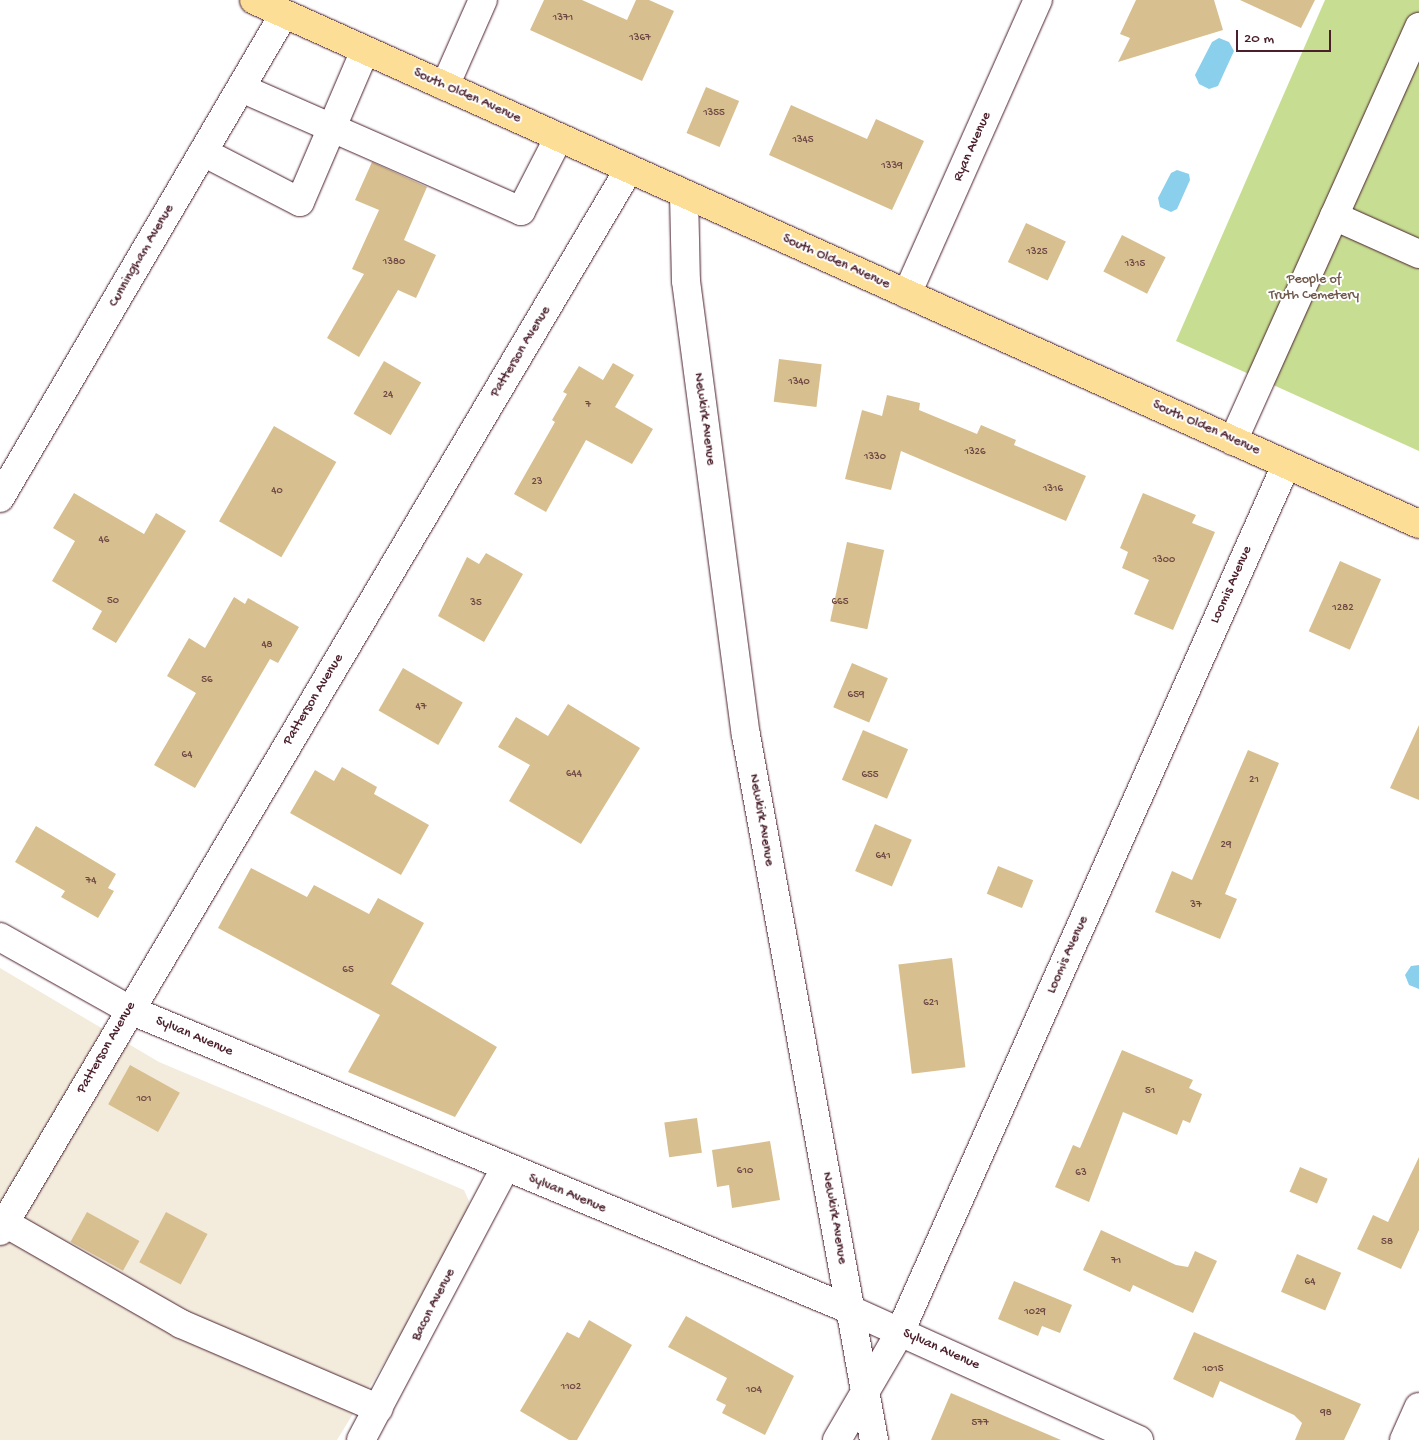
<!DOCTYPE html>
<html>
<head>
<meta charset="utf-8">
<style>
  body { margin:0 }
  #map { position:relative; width:1419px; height:1440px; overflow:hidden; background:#fff; font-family:"Gochi Hand",sans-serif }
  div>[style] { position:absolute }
  .built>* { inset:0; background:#f3ecdd }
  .green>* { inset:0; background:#c7dd92 }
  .water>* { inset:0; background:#8acfeb }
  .building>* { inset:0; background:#d8bf8f; transform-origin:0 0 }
  .roads { filter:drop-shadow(0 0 1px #4a1f2b) drop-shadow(0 0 1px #4a1f2b) }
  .minor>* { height:28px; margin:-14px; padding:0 14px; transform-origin:14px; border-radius:14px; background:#fff }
  .major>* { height:28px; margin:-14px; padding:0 14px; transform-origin:14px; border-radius:14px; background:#fcde96 }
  span { translate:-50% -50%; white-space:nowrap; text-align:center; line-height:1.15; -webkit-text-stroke:4px #fff; paint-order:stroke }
  .number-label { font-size:11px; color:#6e4744 }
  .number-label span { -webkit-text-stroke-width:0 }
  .street-label { font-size:14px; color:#4a1f2b }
  .park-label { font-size:14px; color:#70584a }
  .scale { position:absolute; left:1236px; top:30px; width:95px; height:22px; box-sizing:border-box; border:2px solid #4a1f2b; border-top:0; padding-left:6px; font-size:15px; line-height:18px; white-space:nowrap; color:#4a1f2b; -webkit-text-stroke:4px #fff; paint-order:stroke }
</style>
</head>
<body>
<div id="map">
  <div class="built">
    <i style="clip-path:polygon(0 968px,159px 1062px,464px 1190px,469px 1201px,467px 1216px,446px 1262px,337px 1440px,0 1440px)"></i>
  </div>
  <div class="green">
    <i style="clip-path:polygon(1325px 0,1419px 0,1419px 451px,1176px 341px)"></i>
  </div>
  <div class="water">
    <i style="clip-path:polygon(1219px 38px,1229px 42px,1234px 51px,1218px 86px,1209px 89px,1199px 84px,1195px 75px,1212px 42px)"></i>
    <i style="clip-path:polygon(1177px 170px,1189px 174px,1190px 180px,1177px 209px,1171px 212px,1160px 207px,1158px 198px,1171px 173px)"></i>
    <i style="clip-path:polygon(1419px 965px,1419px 989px,1409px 985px,1405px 975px,1411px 966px)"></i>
  </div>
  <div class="building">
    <i style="clip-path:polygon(544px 0,582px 0,627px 20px,636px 0,649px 0,674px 11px,642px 81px,530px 30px)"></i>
    <i style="clip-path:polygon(1136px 0,1214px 0,1223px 30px,1118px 62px,1130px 38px,1120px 34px)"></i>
    <i style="clip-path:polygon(1240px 0,1315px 0,1301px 28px)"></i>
    <i style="left:706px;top:87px;width:36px;height:50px;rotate:23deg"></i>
    <i style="clip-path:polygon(791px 105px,867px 139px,876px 119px,924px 141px,892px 210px,769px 155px)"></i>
    <i style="clip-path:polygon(372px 162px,427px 187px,404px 240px,436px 255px,416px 298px,398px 290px,359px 357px,327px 338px,364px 274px,352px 269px,379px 210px,355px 200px)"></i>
    <i style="left:1026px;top:223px;width:44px;height:43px;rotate:25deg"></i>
    <i style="left:1122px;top:235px;width:49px;height:41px;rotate:27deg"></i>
    <i style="left:779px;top:359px;width:43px;height:43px;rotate:7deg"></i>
    <i style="left:384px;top:361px;width:43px;height:61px;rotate:30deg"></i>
    <i style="clip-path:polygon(613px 363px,634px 375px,615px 407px,653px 429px,632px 464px,586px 440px,546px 512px,514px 494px,555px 422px,552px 420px,567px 394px,563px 392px,579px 366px,603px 380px)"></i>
    <i style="clip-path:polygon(887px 395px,920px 403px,919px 410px,977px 434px,981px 425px,1016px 440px,1014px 445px,1086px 476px,1066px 521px,901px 451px,891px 490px,845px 479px,862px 410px,882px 416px)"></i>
    <i style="left:274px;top:426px;width:72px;height:110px;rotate:30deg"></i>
    <i style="clip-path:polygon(74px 493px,144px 534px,156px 513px,186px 531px,116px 643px,92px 629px,102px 611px,52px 581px,75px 541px,53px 528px)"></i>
    <i style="clip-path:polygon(1143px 493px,1196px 515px,1192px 523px,1215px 532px,1173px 630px,1134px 614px,1149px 580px,1122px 568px,1128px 552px,1120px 548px)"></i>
    <i style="left:847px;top:542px;width:38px;height:81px;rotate:12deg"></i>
    <i style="clip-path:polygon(486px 553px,523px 574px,484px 642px,438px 616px,467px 557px,479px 564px)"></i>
    <i style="left:1340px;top:561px;width:45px;height:77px;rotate:24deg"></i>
    <i style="clip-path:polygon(234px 597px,245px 604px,248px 598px,299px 627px,278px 663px,270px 659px,195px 788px,154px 765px,196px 693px,167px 676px,189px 638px,205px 648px)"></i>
    <i style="left:852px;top:663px;width:39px;height:48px;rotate:23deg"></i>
    <i style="left:403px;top:668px;width:69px;height:49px;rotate:30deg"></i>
    <i style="clip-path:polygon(568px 704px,640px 748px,581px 844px,509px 801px,530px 765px,498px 747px,516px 717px,548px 736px)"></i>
    <i style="clip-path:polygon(1419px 725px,1419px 800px,1390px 788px)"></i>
    <i style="left:863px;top:730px;width:49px;height:54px;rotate:23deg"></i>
    <i style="clip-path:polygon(1248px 750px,1279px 763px,1225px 894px,1237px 899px,1220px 939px,1155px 912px,1172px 871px,1192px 880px)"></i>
    <i style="clip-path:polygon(342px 767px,377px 787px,374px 794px,429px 825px,401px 875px,290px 813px,315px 770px,334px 781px)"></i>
    <i style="left:875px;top:824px;width:40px;height:51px;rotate:23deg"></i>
    <i style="clip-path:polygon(36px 826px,116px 874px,108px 888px,114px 891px,98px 918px,61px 897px,65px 891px,15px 862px)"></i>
    <i style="left:998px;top:866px;width:38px;height:30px;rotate:22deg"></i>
    <i style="clip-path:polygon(251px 868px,307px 897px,314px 885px,369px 914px,378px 898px,424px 923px,391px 984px,497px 1047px,455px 1117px,348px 1072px,380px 1015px,218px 928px)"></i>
    <i style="left:952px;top:958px;width:110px;height:54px;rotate:83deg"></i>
    <i style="clip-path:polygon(1122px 1050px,1193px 1080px,1189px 1088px,1202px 1094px,1190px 1123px,1183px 1120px,1177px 1135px,1123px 1112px,1089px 1202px,1055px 1187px,1073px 1145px,1080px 1148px)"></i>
    <i style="left:130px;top:1065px;width:57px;height:45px;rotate:29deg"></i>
    <i style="left:697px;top:1118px;width:35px;height:33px;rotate:82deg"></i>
    <i style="clip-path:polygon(770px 1141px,780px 1200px,732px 1208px,729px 1185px,717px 1187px,712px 1150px)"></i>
    <i style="clip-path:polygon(1419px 1157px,1419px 1230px,1401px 1269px,1357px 1249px,1373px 1215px,1388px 1222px)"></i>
    <i style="left:1300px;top:1167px;width:30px;height:27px;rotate:23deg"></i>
    <i style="left:87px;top:1212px;width:60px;height:34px;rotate:29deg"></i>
    <i style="left:166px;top:1212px;width:47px;height:57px;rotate:28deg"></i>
    <i style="clip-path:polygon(1101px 1230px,1176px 1265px,1188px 1267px,1195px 1251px,1217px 1261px,1193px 1313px,1133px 1285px,1130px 1292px,1083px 1270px)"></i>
    <i style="left:1297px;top:1254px;width:48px;height:41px;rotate:23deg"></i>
    <i style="clip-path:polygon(1014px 1281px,1072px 1305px,1060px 1333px,1042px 1326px,1038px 1336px,998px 1319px)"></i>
    <i style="clip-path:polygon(686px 1316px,794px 1376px,765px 1435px,722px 1413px,726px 1405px,716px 1400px,727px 1378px,668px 1347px)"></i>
    <i style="clip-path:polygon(589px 1320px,632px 1345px,577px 1440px,569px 1440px,520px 1411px,567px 1332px,579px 1338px)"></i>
    <i style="clip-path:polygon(1194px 1332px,1361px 1404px,1344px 1440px,1295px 1440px,1302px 1423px,1294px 1415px,1220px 1381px,1213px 1398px,1173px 1379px)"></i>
    <i style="clip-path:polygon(951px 1393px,1061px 1440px,931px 1440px)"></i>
  </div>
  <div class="roads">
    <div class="minor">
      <i style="left:445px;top:86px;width:94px;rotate:-66.2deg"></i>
      <i style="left:241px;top:88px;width:306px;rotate:23.7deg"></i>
      <i style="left:521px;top:211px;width:83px;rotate:-62.8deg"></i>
      <i style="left:203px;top:152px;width:109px;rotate:27.3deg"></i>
      <i style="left:300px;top:202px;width:165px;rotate:-66.8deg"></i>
      <i style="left:684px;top:195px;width:86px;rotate:88.7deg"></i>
      <i style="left:686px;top:281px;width:458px;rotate:82.5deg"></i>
      <i style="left:746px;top:735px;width:717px;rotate:79.71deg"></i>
      <i style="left:1334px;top:216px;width:93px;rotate:24.1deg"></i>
      <i style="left:907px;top:294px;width:322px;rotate:-66deg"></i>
      <i style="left:1233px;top:441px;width:454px;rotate:-65.8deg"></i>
      <i style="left:0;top:498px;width:561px;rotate:-59.6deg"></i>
      <i style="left:0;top:937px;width:149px;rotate:29.3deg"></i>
      <i style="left:130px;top:1010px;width:781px;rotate:22.59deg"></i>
      <i style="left:851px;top:1310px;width:316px;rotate:24.3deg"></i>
      <i style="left:5px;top:1223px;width:203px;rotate:29.8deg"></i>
      <i style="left:181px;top:1324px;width:215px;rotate:23.2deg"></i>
      <i style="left:0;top:1231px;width:1234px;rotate:-59.36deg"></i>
      <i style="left:361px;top:1440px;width:308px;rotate:-62.1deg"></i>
      <i style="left:837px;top:1440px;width:125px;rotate:-59.7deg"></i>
      <i style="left:900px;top:1332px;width:949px;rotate:-66deg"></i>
      <i style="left:1404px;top:1440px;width:36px;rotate:-66deg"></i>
    </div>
    <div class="major">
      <i style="left:254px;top:0;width:1277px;rotate:24.22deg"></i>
    </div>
  </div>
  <div class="number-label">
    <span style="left:563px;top:18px">1371</span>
    <span style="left:640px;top:38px">1367</span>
    <span style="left:714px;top:113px">1355</span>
    <span style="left:803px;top:140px">1345</span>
    <span style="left:892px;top:166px">1339</span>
    <span style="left:1037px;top:252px">1325</span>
    <span style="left:394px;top:262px">1380</span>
    <span style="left:1135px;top:264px">1315</span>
    <span style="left:799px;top:382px">1340</span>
    <span style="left:388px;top:395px">24</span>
    <span style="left:588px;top:405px">7</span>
    <span style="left:975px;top:452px">1326</span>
    <span style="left:875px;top:457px">1330</span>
    <span style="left:537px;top:482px">23</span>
    <span style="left:1053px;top:489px">1316</span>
    <span style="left:277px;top:491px">40</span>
    <span style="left:104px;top:540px">46</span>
    <span style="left:1164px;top:560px">1300</span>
    <span style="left:113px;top:601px">50</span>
    <span style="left:840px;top:602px">665</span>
    <span style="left:476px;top:603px">35</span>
    <span style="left:1343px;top:608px">1282</span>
    <span style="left:267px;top:645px">48</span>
    <span style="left:207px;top:680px">56</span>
    <span style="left:856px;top:695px">659</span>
    <span style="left:421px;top:707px">47</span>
    <span style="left:187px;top:755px">64</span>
    <span style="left:574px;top:774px">644</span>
    <span style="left:870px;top:775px">655</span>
    <span style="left:1254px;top:780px">21</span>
    <span style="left:1226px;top:845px">29</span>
    <span style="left:883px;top:856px">641</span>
    <span style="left:91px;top:881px">74</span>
    <span style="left:1196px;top:905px">37</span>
    <span style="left:348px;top:970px">65</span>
    <span style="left:931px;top:1003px">621</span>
    <span style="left:1150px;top:1091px">51</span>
    <span style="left:144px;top:1099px">101</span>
    <span style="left:745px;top:1171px">610</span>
    <span style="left:1081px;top:1173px">63</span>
    <span style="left:1387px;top:1242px">58</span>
    <span style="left:1116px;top:1261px">71</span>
    <span style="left:1310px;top:1282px">64</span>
    <span style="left:1035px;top:1312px">1029</span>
    <span style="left:1213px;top:1369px">1015</span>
    <span style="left:571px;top:1387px">1102</span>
    <span style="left:754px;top:1390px">104</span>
    <span style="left:1326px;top:1413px">98</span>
    <span style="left:980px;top:1423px">577</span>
  </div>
  <div class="street-label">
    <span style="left:467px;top:96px;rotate:24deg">South Olden Avenue</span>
    <span style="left:973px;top:147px;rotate:-66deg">Ryan Avenue</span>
    <span style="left:142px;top:256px;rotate:-60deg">Cunningham Avenue</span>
    <span style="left:836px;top:262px;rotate:24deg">South Olden Avenue</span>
    <span style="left:521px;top:352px;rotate:-59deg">Patterson Avenue</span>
    <span style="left:704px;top:419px;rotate:82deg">Newkirk Avenue</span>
    <span style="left:1206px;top:428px;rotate:24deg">South Olden Avenue</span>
    <span style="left:1232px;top:585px;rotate:-66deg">Loomis Avenue</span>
    <span style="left:314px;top:700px;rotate:-59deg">Patterson Avenue</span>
    <span style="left:761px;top:820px;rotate:80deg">Newkirk Avenue</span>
    <span style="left:1068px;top:955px;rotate:-66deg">Loomis Avenue</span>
    <span style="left:194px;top:1037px;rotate:23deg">Sylvan Avenue</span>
    <span style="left:107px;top:1048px;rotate:-60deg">Patterson Avenue</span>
    <span style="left:567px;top:1194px;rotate:22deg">Sylvan Avenue</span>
    <span style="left:834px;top:1218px;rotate:80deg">Newkirk Avenue</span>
    <span style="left:434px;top:1305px;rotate:-63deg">Bacon Avenue</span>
    <span style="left:941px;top:1350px;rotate:24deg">Sylvan Avenue</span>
  </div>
  <div class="park-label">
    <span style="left:1314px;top:288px">People of<br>Truth Cemetery</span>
  </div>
  <div class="scale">20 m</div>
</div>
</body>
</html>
